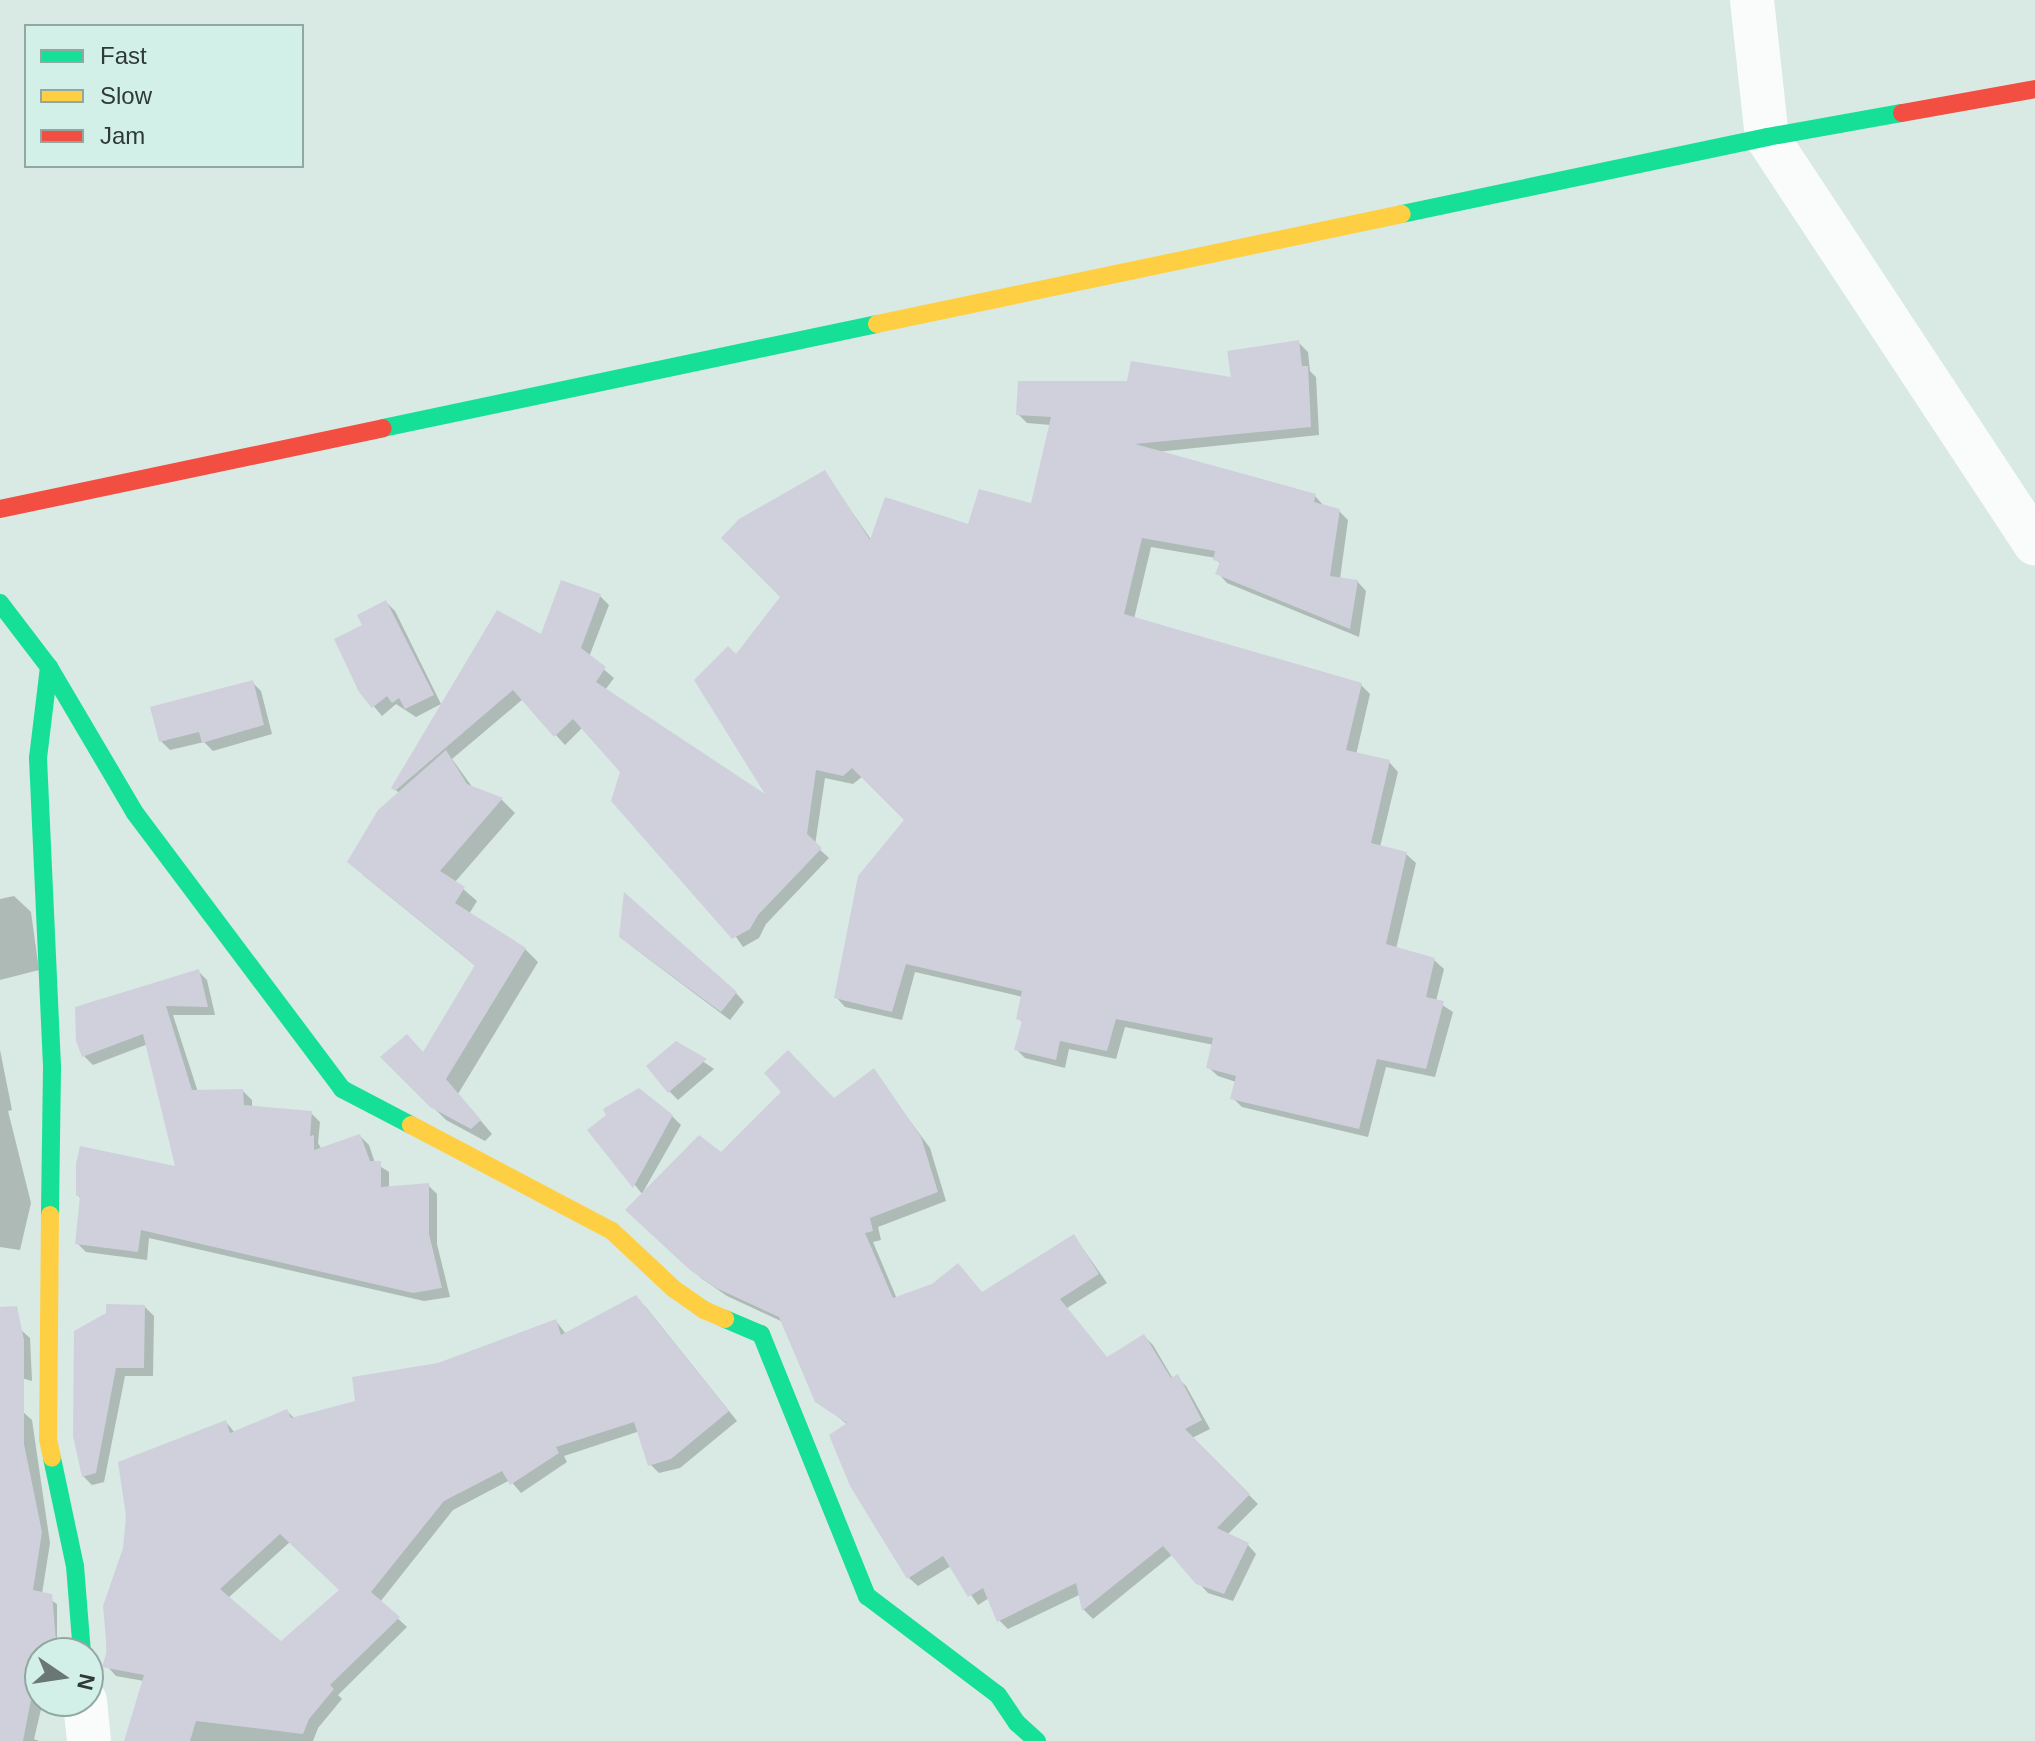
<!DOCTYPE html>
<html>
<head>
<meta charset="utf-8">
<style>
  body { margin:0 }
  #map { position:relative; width:2035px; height:1741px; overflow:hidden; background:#d9e9e4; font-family:Arial,sans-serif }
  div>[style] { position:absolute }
  .shadow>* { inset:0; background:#0003 }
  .building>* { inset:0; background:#d0d0dd }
  .street>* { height:44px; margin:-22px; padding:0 22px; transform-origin:22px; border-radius:22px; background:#f9fcfb }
  .fast>* { height:18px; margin:-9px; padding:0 9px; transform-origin:9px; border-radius:9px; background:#16e098 }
  .slow>* { height:18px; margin:-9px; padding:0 9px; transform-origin:9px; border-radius:9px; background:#ffcf43 }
  .jam>* { height:18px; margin:-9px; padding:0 9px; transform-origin:9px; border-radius:9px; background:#f24e42 }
  span { translate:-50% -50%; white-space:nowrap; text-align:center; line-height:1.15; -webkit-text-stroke:6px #d2f0e8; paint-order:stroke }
  .legend { position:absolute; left:24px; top:24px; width:280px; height:144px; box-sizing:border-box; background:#d2f0e8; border:2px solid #91a7a1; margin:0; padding:10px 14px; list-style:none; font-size:24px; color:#2f3a37 }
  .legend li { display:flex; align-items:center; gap:16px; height:40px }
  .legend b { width:40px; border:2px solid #91a7a1 }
  .north { position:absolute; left:24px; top:1637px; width:80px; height:80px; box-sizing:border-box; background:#d2f0e8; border:2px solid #91a7a1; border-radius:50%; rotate:103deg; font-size:22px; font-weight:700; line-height:32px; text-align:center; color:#2f3a37 }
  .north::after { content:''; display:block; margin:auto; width:28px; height:36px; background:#6a7774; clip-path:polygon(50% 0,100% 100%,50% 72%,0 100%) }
</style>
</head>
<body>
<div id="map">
  <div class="shadow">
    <i style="clip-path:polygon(1298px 342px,1308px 352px,1310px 371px,1316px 377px,1319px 435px,1156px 452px,1315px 496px,1324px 506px,1339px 511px,1348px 520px,1340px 579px,1357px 581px,1366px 591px,1359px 637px,1227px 583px,1218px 573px,1221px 565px,1216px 558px,1151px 547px,1134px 619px,1361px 685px,1370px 694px,1356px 755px,1389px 762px,1398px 772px,1380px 847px,1406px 854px,1416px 863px,1396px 949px,1434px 960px,1444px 969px,1436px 1001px,1453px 1012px,1435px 1077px,1386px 1067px,1368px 1137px,1242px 1107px,1233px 1098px,1236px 1082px,1218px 1076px,1208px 1067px,1214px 1045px,1125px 1027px,1116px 1059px,1069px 1049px,1065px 1068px,1025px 1058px,1016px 1049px,1023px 1023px,1018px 1018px,1023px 997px,915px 972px,902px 1020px,845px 1007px,836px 997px,907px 820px,863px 776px,853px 784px,825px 778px,815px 845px,829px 858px,766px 924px,759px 938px,743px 947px,622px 772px,583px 727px,565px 745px,523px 699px,452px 759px,473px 788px,502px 800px,515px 813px,455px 882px,477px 901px,469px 914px,525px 949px,538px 962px,458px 1094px,492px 1134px,485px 1141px,446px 1120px,383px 1057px,424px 1054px,477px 967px,363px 875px,400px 794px,394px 788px,542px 637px,600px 596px,609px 605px,589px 657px,614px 678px,605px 690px,772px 801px,736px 657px,782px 597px,825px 473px,872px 541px,970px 526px,1033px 506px,1051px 425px,1027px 423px,1018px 414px,1233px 379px)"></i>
    <i style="clip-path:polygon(386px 602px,395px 611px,441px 704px,416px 717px,396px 704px,382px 716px,361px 691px,364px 626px)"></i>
    <i style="clip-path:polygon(252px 682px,261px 691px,272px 734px,213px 751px,204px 742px,170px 750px,161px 741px)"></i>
    <i style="clip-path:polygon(14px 896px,31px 912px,39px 970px,0 980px,0 899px)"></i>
    <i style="clip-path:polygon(630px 945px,736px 993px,744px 1002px,730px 1020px)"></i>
    <i style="clip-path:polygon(198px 971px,207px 980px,215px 1015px,173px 1015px,198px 1092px,243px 1091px,252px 1100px,252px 1108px,311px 1113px,320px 1122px,318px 1143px,322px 1150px,360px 1136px,369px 1145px,375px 1163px,389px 1172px,389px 1188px,428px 1185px,437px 1194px,437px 1244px,450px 1297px,424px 1301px,149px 1238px,147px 1260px,86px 1252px,77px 1243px,81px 1199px,78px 1195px,178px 1169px,148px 1044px,93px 1065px,84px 1056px)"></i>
    <i style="clip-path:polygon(676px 1043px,714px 1069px,678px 1100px,669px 1091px)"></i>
    <i style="clip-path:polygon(0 1050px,12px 1110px,8px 1111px,31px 1203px,20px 1250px,0 1247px)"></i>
    <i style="clip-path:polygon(873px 1071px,930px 1148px,946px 1201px,878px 1227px,881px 1240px,873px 1242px,897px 1299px,983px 1294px,1074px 1236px,1107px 1283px,1067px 1308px,1108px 1359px,1144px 1336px,1153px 1345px,1173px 1379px,1177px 1377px,1186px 1386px,1210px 1429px,1192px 1438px,1258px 1504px,1227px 1535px,1248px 1545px,1256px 1554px,1233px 1601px,1208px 1593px,1173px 1554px,1093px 1619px,1084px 1610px,1081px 1594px,1008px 1629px,999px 1620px,989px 1598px,978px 1605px,951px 1566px,918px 1586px,909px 1578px,848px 1425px,817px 1400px,783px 1322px,727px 1296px,701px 1278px,637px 1219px,643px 1195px,590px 1130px,672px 1116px,681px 1125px,643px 1192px,834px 1100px)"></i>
    <i style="clip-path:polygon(evenodd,645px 1306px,737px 1421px,680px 1468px,659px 1473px,650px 1464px,640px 1431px,564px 1456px,567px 1462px,521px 1493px,510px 1480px,453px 1510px,380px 1602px,407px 1627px,338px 1695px,342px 1699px,318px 1728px,313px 1741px,126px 1741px,144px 1681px,116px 1676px,107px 1666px,106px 1613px,226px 1422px,235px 1433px,287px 1411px,295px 1419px,357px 1403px,439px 1365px,556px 1321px,566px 1334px,645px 1306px,291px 1541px,342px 1591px,281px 1644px,228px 1598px,291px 1541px)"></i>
    <i style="clip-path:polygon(145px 1307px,154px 1316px,153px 1376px,125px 1376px,104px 1482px,92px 1485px,83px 1476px,76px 1332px)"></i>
    <i style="clip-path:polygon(21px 1330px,30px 1338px,32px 1381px,0 1372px,0 1332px)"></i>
    <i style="clip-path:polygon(0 1409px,22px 1411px,32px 1420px,50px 1543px,42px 1594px,57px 1604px,57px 1653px,40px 1653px,43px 1701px,34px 1739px,39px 1741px,0 1741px)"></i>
  </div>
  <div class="building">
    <i style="clip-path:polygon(1299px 340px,1302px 366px,1308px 366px,1311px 427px,1135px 444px,1316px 494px,1314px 502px,1340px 509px,1330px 576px,1358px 580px,1350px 629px,1215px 574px,1220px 562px,1213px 560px,1215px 551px,1142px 538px,1124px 614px,1362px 683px,1346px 750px,1390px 760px,1371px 843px,1407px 852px,1386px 944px,1435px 958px,1426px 997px,1444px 1001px,1426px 1069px,1377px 1059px,1359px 1129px,1230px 1099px,1236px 1076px,1206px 1068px,1213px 1038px,1116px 1019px,1107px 1051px,1060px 1041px,1056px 1060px,1014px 1050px,1022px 1021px,1016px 1019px,1022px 991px,906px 964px,892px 1012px,834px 998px,858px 876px,904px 820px,852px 768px,843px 776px,816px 770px,807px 834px,822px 848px,758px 915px,750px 929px,732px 939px,611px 801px,620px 772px,573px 719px,554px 737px,513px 690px,395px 791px,391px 788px,497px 610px,541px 634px,561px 580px,601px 594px,581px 648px,606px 667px,596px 682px,765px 794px,694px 680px,728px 646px,736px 654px,780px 597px,721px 538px,739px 519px,825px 470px,870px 540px,885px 497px,968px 524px,979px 489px,1031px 503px,1051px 417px,1016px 415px,1018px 381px,1127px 381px,1131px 361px,1231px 377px,1227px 351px)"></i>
    <i style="clip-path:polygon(386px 600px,434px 695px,405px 709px,399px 698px,392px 703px,387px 696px,372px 708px,359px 692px,334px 639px,362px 625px,357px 615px)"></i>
    <i style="clip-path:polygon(253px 680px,264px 725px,202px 743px,199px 732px,159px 742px,150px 707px)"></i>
    <i style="clip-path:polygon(446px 750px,467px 784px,503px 798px,440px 871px,465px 887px,455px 903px,526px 948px,446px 1079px,481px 1120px,471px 1129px,430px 1107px,380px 1057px,407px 1034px,423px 1052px,475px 965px,347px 862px,378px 810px)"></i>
    <i style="clip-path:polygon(624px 892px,737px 992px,721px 1012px,619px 937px)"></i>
    <i style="clip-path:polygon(199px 969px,208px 1007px,166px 1006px,192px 1090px,243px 1089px,244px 1105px,312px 1111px,310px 1136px,314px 1135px,314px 1150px,360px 1134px,370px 1161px,381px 1161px,381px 1187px,429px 1183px,429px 1234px,442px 1288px,413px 1293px,141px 1230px,138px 1252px,75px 1244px,80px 1196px,76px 1196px,76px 1164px,80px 1146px,175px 1166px,143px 1034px,82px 1057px,76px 1041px,75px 1007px)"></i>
    <i style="clip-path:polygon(676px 1041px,707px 1059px,668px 1093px,646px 1066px)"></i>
    <i style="clip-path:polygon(788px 1050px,834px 1098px,874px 1068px,921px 1137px,938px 1192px,870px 1218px,873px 1231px,865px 1233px,893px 1298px,932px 1284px,958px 1263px,982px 1292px,1074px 1234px,1099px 1274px,1060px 1299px,1107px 1357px,1144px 1334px,1171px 1378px,1178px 1374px,1202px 1420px,1185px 1429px,1250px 1494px,1217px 1528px,1249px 1543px,1224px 1594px,1196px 1584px,1163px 1546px,1082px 1611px,1076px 1583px,997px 1622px,983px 1588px,968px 1597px,943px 1556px,907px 1579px,850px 1486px,829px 1435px,847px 1423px,815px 1402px,779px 1317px,716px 1288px,690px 1270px,625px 1210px,699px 1135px,721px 1152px,781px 1092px,764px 1073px)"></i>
    <i style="clip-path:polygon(639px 1088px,673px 1115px,633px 1188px,587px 1130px,606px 1115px,603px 1109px)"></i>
    <i style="clip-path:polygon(evenodd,636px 1295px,729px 1411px,671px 1459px,648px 1466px,634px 1422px,556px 1447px,559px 1453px,510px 1485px,502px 1471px,444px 1501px,371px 1592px,400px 1617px,330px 1685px,334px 1689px,309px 1719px,303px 1734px,196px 1721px,190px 1741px,124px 1741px,144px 1675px,102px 1667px,107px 1651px,103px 1606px,123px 1548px,126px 1516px,118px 1462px,226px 1420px,230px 1433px,287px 1409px,291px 1418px,355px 1401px,352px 1377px,438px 1363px,556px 1319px,561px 1335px,636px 1295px,280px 1534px,339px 1590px,281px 1641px,220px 1589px,280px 1534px)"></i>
    <i style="clip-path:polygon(106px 1304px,145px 1305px,144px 1368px,116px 1368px,96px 1473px,82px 1477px,73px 1436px,74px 1331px,106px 1313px)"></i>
    <i style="clip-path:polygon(17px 1306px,24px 1340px,24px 1444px,42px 1532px,33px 1590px,52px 1594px,57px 1653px,40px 1653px,23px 1741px,0 1741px,0 1307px)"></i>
  </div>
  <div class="street">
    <i style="left:1752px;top:0;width:138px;rotate:83.8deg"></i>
    <i style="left:1767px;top:137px;width:487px;rotate:56.6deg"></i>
    <i style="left:85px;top:1701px;width:40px;rotate:84.3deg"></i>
  </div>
  <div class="fast">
    <i style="left:1402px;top:214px;width:373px;rotate:-11.9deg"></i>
    <i style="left:1767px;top:137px;width:137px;rotate:-10.1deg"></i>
    <i style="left:383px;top:428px;width:505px;rotate:-11.89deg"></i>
    <i style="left:0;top:603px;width:81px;rotate:52.6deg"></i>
    <i style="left:49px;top:667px;width:169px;rotate:59.5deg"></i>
    <i style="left:135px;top:813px;width:345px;rotate:53.1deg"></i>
    <i style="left:342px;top:1089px;width:78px;rotate:27.6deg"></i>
    <i style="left:49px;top:667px;width:92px;rotate:96.9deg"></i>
    <i style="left:38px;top:758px;width:310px;rotate:87.4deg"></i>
    <i style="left:52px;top:1068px;width:147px;rotate:90.8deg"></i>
    <i style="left:725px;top:1319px;width:39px;rotate:23deg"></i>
    <i style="left:761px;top:1334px;width:283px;rotate:68deg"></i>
    <i style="left:867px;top:1596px;width:164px;rotate:37.1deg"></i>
    <i style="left:998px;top:1695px;width:34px;rotate:56deg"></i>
    <i style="left:1017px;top:1723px;width:27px;rotate:42deg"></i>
    <i style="left:52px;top:1458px;width:110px;rotate:78deg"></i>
    <i style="left:75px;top:1566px;width:87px;rotate:85.4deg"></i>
  </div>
  <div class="slow">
    <i style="left:877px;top:324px;width:536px;rotate:-11.83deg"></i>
    <i style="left:411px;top:1125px;width:227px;rotate:27.8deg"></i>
    <i style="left:612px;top:1231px;width:85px;rotate:43.1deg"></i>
    <i style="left:674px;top:1289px;width:37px;rotate:35deg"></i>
    <i style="left:704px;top:1310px;width:23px;rotate:23deg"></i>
    <i style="left:50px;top:1215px;width:224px;rotate:90.5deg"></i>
    <i style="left:48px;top:1439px;width:19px;rotate:78deg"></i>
  </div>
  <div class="jam">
    <i style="left:1902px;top:113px;width:135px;rotate:-10.2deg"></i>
    <i style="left:0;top:509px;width:391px;rotate:-11.9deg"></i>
  </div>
  <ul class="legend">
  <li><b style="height:10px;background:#16e098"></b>Fast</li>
  <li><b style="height:10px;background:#ffcf43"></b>Slow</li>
  <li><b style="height:10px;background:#f24e42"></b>Jam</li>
  </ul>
  <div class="north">N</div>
</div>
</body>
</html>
